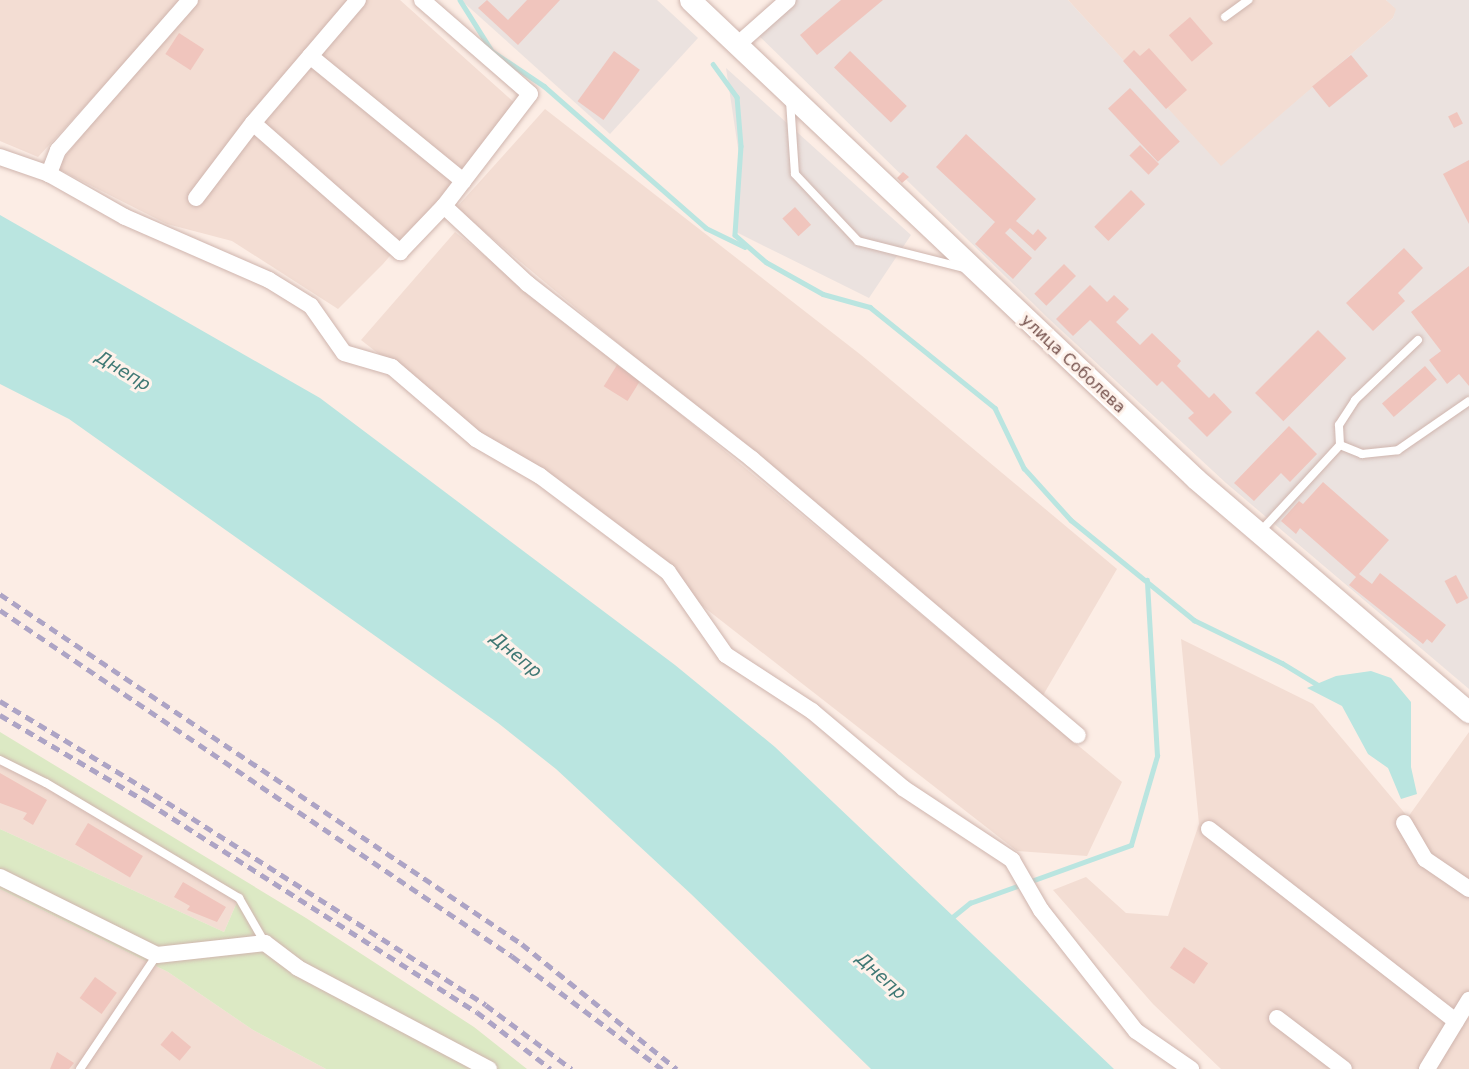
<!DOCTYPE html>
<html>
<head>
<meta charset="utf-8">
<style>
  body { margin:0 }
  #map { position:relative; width:1469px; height:1069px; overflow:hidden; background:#fcede5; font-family:"DejaVu Sans",sans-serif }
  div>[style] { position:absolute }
  .residential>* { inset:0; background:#f3ddd3 }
  .industrial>* { inset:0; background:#ebe2df }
  .green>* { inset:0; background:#dce9c4 }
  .water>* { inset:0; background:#bae5e0 }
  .stream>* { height:4.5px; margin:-2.25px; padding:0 2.25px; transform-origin:2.25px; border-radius:2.25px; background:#bae5e0 }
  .building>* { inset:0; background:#f0c5bd; transform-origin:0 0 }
  .roads { filter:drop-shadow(0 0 2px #cfb5ae) drop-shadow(0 0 2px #cfb5ae) }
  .service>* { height:8px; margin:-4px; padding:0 4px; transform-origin:4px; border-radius:4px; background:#fff }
  .minor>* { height:16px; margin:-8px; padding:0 8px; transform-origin:8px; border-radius:8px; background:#fff }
  .tertiary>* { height:21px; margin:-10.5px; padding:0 10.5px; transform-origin:10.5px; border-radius:10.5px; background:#fff }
  .rail>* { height:4.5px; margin-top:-2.25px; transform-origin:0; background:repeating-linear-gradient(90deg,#ada4c5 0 9px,transparent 0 15px) }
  span { translate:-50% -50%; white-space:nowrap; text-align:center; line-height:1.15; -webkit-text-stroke:6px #fef2eb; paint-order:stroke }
  .street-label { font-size:16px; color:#74504b }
  .water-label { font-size:18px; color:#3f7874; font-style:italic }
</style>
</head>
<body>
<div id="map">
  <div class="residential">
    <i style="clip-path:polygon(0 0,183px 0,38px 157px,0 141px)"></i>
    <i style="clip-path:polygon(199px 0,400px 0,518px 106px,383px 264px,338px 309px,232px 241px,167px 224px,56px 168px,161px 36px)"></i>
    <i style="clip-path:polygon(1068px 0,1386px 0,1397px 9px,1393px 18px,1221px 167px)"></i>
    <i style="clip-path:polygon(545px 109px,861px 355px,1117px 569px,1042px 697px,456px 208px)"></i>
    <i style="clip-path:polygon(455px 232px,600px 347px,1122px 782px,1087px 856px,1017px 851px,361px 340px)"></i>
    <i style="clip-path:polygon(1181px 639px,1313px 704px,1408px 817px,1469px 732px,1469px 1069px,1221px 1069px,1153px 1004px,1053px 890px,1086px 877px,1126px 913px,1168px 916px,1199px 824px)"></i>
    <i style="clip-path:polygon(0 762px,47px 786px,237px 902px,224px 932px,0 829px)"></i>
    <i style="clip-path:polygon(0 889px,168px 972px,253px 1030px,326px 1069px,0 1069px)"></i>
  </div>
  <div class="industrial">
    <i style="clip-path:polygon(461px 0,657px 0,698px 38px,610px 134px)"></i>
    <i style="clip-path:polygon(793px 0,1068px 0,1221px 166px,1393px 18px,1396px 9px,1386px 0,1469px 0,1469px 689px,1226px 483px,1048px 318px,754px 31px)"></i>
    <i style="clip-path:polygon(726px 68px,911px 235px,869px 298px,734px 231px,739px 155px)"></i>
  </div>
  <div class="green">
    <i style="clip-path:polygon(0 732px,306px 918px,474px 1027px,527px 1069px,326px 1069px,253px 1030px,168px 972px,0 889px,0 829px,224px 932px,237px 902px,47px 786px,0 762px)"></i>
  </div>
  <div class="water">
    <i style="clip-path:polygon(0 215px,320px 398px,675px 665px,775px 747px,1114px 1069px,871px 1069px,691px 894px,556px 769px,498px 723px,69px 419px,0 384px)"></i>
    <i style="clip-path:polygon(1371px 671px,1391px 678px,1411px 702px,1411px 767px,1417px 794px,1401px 799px,1388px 768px,1368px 754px,1342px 706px,1307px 688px,1336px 676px)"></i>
  </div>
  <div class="stream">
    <i style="left:460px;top:0;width:60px;rotate:57.9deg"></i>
    <i style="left:492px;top:51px;width:63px;rotate:33.9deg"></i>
    <i style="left:544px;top:86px;width:215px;rotate:41.2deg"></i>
    <i style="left:706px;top:228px;width:43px;rotate:26deg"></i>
    <i style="left:713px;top:64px;width:41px;rotate:54deg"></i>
    <i style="left:737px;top:97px;width:49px;rotate:85.3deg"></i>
    <i style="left:741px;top:146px;width:89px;rotate:93.9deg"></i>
    <i style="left:735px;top:235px;width:41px;rotate:41.1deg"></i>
    <i style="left:766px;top:262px;width:65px;rotate:29.3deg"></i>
    <i style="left:823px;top:294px;width:49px;rotate:15.5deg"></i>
    <i style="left:870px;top:307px;width:161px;rotate:38.9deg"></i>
    <i style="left:995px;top:408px;width:67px;rotate:64.2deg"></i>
    <i style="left:1024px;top:468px;width:70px;rotate:47.9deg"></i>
    <i style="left:1071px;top:520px;width:159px;rotate:39.1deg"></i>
    <i style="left:1194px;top:620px;width:98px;rotate:26deg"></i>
    <i style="left:1282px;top:663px;width:44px;rotate:31.2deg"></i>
    <i style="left:950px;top:919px;width:26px;rotate:-39deg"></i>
    <i style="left:970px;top:903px;width:171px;rotate:-19.8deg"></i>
    <i style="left:1131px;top:845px;width:93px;rotate:-73.7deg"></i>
    <i style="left:1157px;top:756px;width:176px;rotate:-93.3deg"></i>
  </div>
  <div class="building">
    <i style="clip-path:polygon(487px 0,508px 20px,527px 0,560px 0,518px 45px,478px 8px)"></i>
    <i style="clip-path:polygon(841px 0,883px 0,817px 55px,800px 35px)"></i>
    <i style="left:1190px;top:17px;width:35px;height:28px;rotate:49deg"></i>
    <i style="left:179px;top:33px;width:30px;height:25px;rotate:33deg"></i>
    <i style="clip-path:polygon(1149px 48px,1187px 90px,1166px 109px,1123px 61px,1134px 50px,1140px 56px)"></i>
    <i style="left:614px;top:51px;width:32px;height:62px;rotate:36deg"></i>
    <i style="left:850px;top:51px;width:79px;height:23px;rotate:44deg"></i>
    <i style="left:1351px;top:55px;width:27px;height:50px;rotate:51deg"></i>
    <i style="left:1130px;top:88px;width:73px;height:30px;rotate:47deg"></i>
    <i style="left:1457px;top:112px;width:13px;height:10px;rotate:63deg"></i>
    <i style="clip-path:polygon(966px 134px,1036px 199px,1016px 221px,1033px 235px,1038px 229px,1047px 238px,1035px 251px,1010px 228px,1005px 233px,1032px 258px,1013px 279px,975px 244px,995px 222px,936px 167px)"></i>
    <i style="left:1140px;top:145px;width:27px;height:15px;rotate:45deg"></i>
    <i style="clip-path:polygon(1469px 160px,1469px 224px,1443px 174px)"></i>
    <i style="clip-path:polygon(903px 172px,909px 177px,902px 183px,897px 178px)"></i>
    <i style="left:1131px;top:190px;width:20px;height:52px;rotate:45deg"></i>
    <i style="left:795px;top:207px;width:24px;height:17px;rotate:48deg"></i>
    <i style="clip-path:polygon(1404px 248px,1423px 268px,1398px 293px,1405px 301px,1373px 331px,1346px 303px)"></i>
    <i style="left:1064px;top:264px;width:17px;height:42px;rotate:45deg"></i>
    <i style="clip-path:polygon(1469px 266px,1469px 386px,1459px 374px,1447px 384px,1429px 360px,1441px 351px,1411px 312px)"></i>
    <i style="clip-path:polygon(1090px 285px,1107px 302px,1114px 295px,1129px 309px,1116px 322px,1140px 345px,1152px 333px,1181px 361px,1177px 366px,1209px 398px,1214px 393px,1232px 412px,1207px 437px,1188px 418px,1194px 413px,1162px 381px,1157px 386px,1090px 320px,1073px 336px,1056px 319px)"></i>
    <i style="left:1318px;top:330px;width:40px;height:89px;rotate:45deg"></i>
    <i style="left:617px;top:365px;width:28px;height:25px;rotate:32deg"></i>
    <i style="left:1425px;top:366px;width:18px;height:57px;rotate:49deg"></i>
    <i style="clip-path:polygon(1289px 426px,1317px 454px,1290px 482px,1281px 473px,1254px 501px,1234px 483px)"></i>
    <i style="clip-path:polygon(1323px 482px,1389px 540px,1359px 574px,1372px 584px,1380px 573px,1446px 625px,1432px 643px,1427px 639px,1423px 644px,1349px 585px,1356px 577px,1300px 528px,1296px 534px,1281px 521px,1299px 501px,1303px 504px)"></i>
    <i style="left:1456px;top:575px;width:26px;height:13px;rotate:62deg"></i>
    <i style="clip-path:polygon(0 773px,47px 800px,33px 825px,23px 819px,27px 813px,0 803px)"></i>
    <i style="left:88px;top:823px;width:64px;height:25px;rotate:31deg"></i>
    <i style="clip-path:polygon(183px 882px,226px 907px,217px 922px,187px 910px,190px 906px,174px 897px)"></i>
    <i style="left:1184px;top:947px;width:29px;height:25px;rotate:34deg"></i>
    <i style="left:95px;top:977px;width:27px;height:26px;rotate:36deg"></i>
    <i style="left:172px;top:1031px;width:25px;height:18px;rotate:40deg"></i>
    <i style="clip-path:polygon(57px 1052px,74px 1063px,69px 1069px,50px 1069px)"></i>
  </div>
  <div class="roads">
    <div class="service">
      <i style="left:1225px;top:17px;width:29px;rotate:-36deg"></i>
      <i style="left:790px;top:101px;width:73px;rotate:86.1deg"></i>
      <i style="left:795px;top:174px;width:92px;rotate:46.8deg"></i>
      <i style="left:858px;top:241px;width:109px;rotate:14.3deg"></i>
      <i style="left:1340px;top:445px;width:20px;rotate:-93deg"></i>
      <i style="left:1339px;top:425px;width:30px;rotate:-57deg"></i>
      <i style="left:1355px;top:400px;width:87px;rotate:-43.6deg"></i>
      <i style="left:1259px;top:533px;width:120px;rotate:-47.4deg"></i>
      <i style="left:1340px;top:445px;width:24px;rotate:22deg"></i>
      <i style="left:1362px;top:454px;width:36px;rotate:-6deg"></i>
      <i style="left:1398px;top:450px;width:86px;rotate:-34.6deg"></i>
      <i style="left:0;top:760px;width:51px;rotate:26.6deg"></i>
      <i style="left:46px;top:783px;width:225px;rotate:30.8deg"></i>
      <i style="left:239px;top:898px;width:52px;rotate:60deg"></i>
      <i style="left:80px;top:1069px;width:138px;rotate:-56deg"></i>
    </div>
    <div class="minor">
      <i style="left:190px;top:0;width:200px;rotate:131.3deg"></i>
      <i style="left:58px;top:150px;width:26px;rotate:111deg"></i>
      <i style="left:49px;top:174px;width:87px;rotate:29.5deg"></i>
      <i style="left:125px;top:217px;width:157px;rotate:23.6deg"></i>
      <i style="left:269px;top:280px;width:49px;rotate:31.8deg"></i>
      <i style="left:311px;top:306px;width:57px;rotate:54.9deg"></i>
      <i style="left:344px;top:353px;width:50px;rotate:16.3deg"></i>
      <i style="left:392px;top:367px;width:111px;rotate:40.6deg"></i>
      <i style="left:476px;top:439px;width:74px;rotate:30deg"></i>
      <i style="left:540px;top:476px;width:160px;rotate:36.9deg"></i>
      <i style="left:668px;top:572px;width:101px;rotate:55.1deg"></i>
      <i style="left:726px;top:655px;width:103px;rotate:33.1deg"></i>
      <i style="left:812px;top:711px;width:119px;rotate:40.2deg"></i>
      <i style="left:903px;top:788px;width:131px;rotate:33.4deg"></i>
      <i style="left:1012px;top:860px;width:58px;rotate:59.9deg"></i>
      <i style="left:1041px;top:910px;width:154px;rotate:51.9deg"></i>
      <i style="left:1136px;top:1031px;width:67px;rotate:34.6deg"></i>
      <i style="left:358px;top:0;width:162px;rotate:130.5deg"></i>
      <i style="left:253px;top:123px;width:196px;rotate:41.3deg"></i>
      <i style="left:400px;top:252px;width:64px;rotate:-46.3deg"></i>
      <i style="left:422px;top:0;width:143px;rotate:41deg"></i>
      <i style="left:530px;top:94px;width:141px;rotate:127.5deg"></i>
      <i style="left:444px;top:206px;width:115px;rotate:42.9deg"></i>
      <i style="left:528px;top:284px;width:284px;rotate:38deg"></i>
      <i style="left:752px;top:459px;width:427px;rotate:40.3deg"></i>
      <i style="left:736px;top:46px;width:69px;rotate:-41.5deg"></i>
      <i style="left:310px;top:56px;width:198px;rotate:39.2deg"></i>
      <i style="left:0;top:157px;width:52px;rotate:19.1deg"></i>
      <i style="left:196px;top:198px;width:94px;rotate:-52.8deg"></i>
      <i style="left:1404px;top:823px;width:42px;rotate:59.7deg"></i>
      <i style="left:1425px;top:859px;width:53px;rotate:34.3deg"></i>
      <i style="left:1209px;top:829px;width:313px;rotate:37.9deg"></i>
      <i style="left:0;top:877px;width:175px;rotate:26.4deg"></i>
      <i style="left:157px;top:955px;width:109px;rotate:-6.3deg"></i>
      <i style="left:265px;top:943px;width:41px;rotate:37.1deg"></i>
      <i style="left:298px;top:968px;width:216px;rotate:27.9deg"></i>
      <i style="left:1277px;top:1018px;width:84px;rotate:37.3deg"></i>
      <i style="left:1427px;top:1069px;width:81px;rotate:-58.7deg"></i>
    </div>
    <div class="tertiary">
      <i style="left:690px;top:0;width:697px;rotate:43.43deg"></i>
      <i style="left:1196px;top:479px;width:359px;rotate:40.5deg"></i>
    </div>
  </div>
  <div class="rail">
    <i style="left:0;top:594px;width:628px;rotate:33.84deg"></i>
    <i style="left:522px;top:944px;width:199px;rotate:38.9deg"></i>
    <i style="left:0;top:610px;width:618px;rotate:34.05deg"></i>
    <i style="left:512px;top:956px;width:188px;rotate:37deg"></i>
    <i style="left:0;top:701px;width:180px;rotate:31.1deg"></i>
    <i style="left:154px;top:794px;width:393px;rotate:32.4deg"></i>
    <i style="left:486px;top:1005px;width:107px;rotate:36.7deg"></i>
    <i style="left:0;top:715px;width:171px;rotate:30.6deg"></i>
    <i style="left:147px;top:802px;width:391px;rotate:32.5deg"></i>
    <i style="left:477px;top:1012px;width:93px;rotate:37.6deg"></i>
  </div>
  <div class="street-label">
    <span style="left:1073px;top:364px;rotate:43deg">улица Соболева</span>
  </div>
  <div class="water-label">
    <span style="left:123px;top:371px;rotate:31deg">Днепр</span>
    <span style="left:516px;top:655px;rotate:40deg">Днепр</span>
    <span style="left:881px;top:976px;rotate:42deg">Днепр</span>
  </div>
</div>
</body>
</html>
